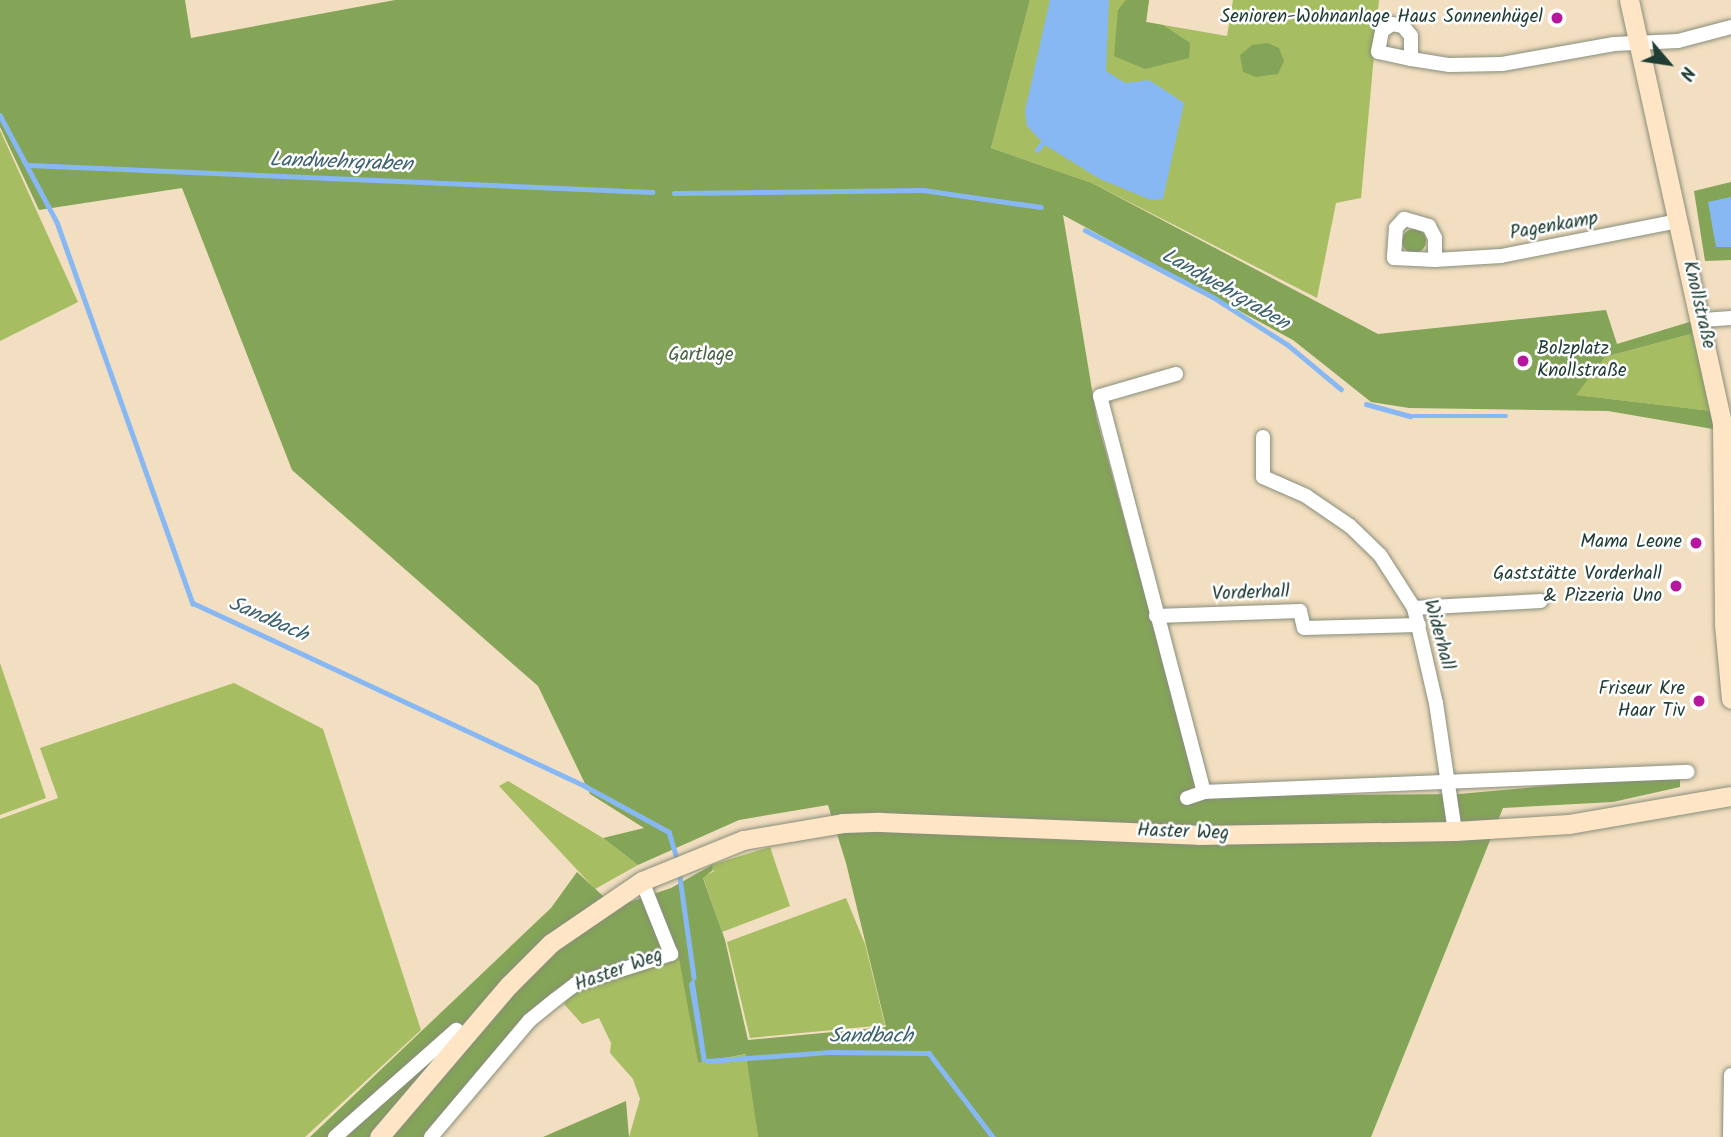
<!DOCTYPE html>
<html>
<head>
<meta charset="utf-8">
<style>
  body { margin:0 }
  #map { position:relative; width:1731px; height:1137px; overflow:hidden; background:#f2dec0; font-family:Kalam,sans-serif }
  div>[style] { position:absolute }
  .green>* { inset:0; background:#a6bd62 }
  .forest>* { inset:0; background:#84a458 }
  .round { border-radius:50% }
  .water>* { inset:0; background:#88b8f4 }
  .stream>* { height:4.5px; margin:-2.25px; padding:0 2.25px; transform-origin:2.25px; border-radius:2.25px; background:#88b8f4 }
  .roads { filter:drop-shadow(0 0 2px #888e7a) drop-shadow(0 0 2px #888e7a) }
  .street>* { height:14px; margin:-7px; padding:0 7px; transform-origin:7px; border-radius:7px; background:#fff }
  .secondary>* { height:19px; margin:-9.5px; padding:0 9.5px; transform-origin:9.5px; border-radius:9.5px; background:#fde5c5 }
  .dots>* { width:19px; height:19px; translate:-50% -50%; box-sizing:border-box; border:4px solid #fff; border-radius:50% }
  span { translate:-50% -50%; white-space:nowrap; text-align:center; line-height:1.15; -webkit-text-stroke:5px #fff; paint-order:stroke }
  .poi-label { font-size:19px; color:#1f3d34 }
  .right { translate:-100% -50%; text-align:right }
  .left { translate:0 -50%; text-align:left }
  .street-label { font-size:19px; color:#1f3d34 }
  .park-label { font-size:19px; color:#486342 }
  .water-label { font-size:21px; color:#3e626e; font-style:italic }
  .north { position:absolute; left:1633px; top:28px; width:70px; height:70px; -webkit-text-stroke:5px #fff; paint-order:stroke; rotate:119deg; font-size:19px; font-weight:700; line-height:28px; text-align:center; color:#1f3d34 }
  .north::after { content:''; display:block; margin:auto; width:24px; height:32px; background:#1f3d34; clip-path:polygon(50% 0,100% 100%,50% 72%,0 100%) }
</style>
</head>
<body>
<div id="map">
  <div class="green">
    <i style="clip-path:polygon(1030px 0,1149px 0,1146px 22px,1227px 36px,1233px 0,1379px 0,1361px 198px,1336px 203px,1317px 298px,1092px 183px,991px 148px)"></i>
    <i style="clip-path:polygon(0 130px,78px 302px,0 341px)"></i>
    <i style="clip-path:polygon(1698px 332px,1712px 411px,1575px 395px,1605px 357px)"></i>
    <i style="clip-path:polygon(0 663px,46px 798px,0 815px)"></i>
    <i style="clip-path:polygon(234px 683px,323px 729px,421px 1030px,305px 1137px,0 1137px,0 819px,58px 798px,40px 748px)"></i>
    <i style="clip-path:polygon(508px 781px,603px 838px,638px 865px,595px 889px,499px 786px)"></i>
    <i style="clip-path:polygon(770px 847px,790px 906px,722px 932px,703px 877px,714px 871px,711px 865px)"></i>
    <i style="clip-path:polygon(846px 898px,865px 944px,885px 1025px,750px 1038px,727px 942px)"></i>
    <i style="clip-path:polygon(681px 956px,698px 1063px,747px 1054px,758px 1137px,629px 1137px,640px 1099px,633px 1079px,610px 1053px,611px 1043px,599px 1018px,582px 1024px,564px 1004px,577px 987px)"></i>
  </div>
  <div class="forest">
    <i style="clip-path:polygon(0 0,185px 0,191px 38px,395px 0,1030px 0,991px 148px,1092px 183px,1378px 334px,1606px 310px,1617px 344px,1696px 320px,1698px 332px,1605px 357px,1576px 395px,1712px 411px,1713px 429px,1608px 411px,1409px 408px,1371px 402px,1293px 340px,1063px 215px,1097px 420px,1200px 796px,1459px 794px,1680px 774px,1680px 787px,1613px 802px,1503px 808px,1371px 1137px,758px 1137px,746px 1054px,698px 1063px,677px 947px,575px 980px,425px 1137px,310px 1137px,551px 908px,577px 872px,615px 907px,671px 888px,712px 865px,713px 870px,703px 878px,725px 940px,748px 1040px,886px 1027px,846px 863px,828px 805px,739px 820px,638px 865px,603px 838px,644px 828px,590px 794px,538px 686px,292px 470px,182px 188px,39px 210px,0 127px)"></i>
    <i style="clip-path:polygon(1126px 0,1149px 0,1146px 22px,1163px 25px,1190px 43px,1189px 58px,1145px 69px,1114px 56px,1118px 10px)"></i>
    <i style="clip-path:polygon(1268px 43px,1279px 48px,1284px 61px,1278px 74px,1256px 77px,1243px 72px,1240px 55px,1252px 45px)"></i>
    <i style="clip-path:polygon(1731px 182px,1731px 260px,1705px 261px,1694px 191px)"></i>
    <i class="round" style="left:1402px;top:229px;width:24px;height:24px"></i>
    <i style="clip-path:polygon(626px 1101px,629px 1137px,543px 1137px)"></i>
  </div>
  <div class="water">
    <i style="clip-path:polygon(1050px 0,1109px 0,1106px 71px,1125px 83px,1149px 80px,1184px 103px,1163px 199px,1151px 200px,1100px 179px,1045px 145px,1027px 126px,1025px 111px)"></i>
    <i style="clip-path:polygon(1731px 197px,1731px 247px,1716px 247px,1708px 202px)"></i>
    <i style="clip-path:polygon(694px 977px,707px 1061px,702px 1062px,689px 984px)"></i>
  </div>
  <div class="stream">
    <i style="left:0;top:115px;width:121px;rotate:62deg"></i>
    <i style="left:57px;top:222px;width:405px;rotate:70.4deg"></i>
    <i style="left:193px;top:603px;width:433px;rotate:25deg"></i>
    <i style="left:585px;top:786px;width:96px;rotate:28.7deg"></i>
    <i style="left:669px;top:832px;width:31px;rotate:73deg"></i>
    <i style="left:1037px;top:150px;width:14px;rotate:-51deg"></i>
    <i style="left:29px;top:165px;width:624px;rotate:2.48deg"></i>
    <i style="left:674px;top:193px;width:249px;rotate:-0.7deg"></i>
    <i style="left:923px;top:190px;width:119px;rotate:8.2deg"></i>
    <i style="left:1085px;top:230px;width:144px;rotate:27.6deg"></i>
    <i style="left:1213px;top:297px;width:89px;rotate:32.6deg"></i>
    <i style="left:1288px;top:345px;width:69px;rotate:39.7deg"></i>
    <i style="left:1366px;top:404px;width:46px;rotate:15.3deg"></i>
    <i style="left:1410px;top:416px;width:96px"></i>
    <i style="left:679px;top:870px;width:108px;rotate:82deg"></i>
    <i style="left:707px;top:1061px;width:124px;rotate:-4.2deg"></i>
    <i style="left:831px;top:1052px;width:98px;rotate:0.6deg"></i>
    <i style="left:929px;top:1053px;width:106px;rotate:52.7deg"></i>
  </div>
  <div class="roads">
    <div class="street">
      <i style="left:1411px;top:59px;width:23px;rotate:-90deg"></i>
      <i style="left:1411px;top:36px;width:13px;rotate:-129deg"></i>
      <i style="left:1403px;top:26px;width:11px;rotate:-170deg"></i>
      <i style="left:1392px;top:24px;width:12px;rotate:145deg"></i>
      <i style="left:1382px;top:31px;width:21px;rotate:101deg"></i>
      <i style="left:1378px;top:52px;width:34px;rotate:12deg"></i>
      <i style="left:1411px;top:59px;width:39px;rotate:9deg"></i>
      <i style="left:1450px;top:65px;width:52px;rotate:-1.1deg"></i>
      <i style="left:1502px;top:64px;width:114px;rotate:-10.1deg"></i>
      <i style="left:1614px;top:44px;width:64px;rotate:-2.7deg"></i>
      <i style="left:1678px;top:41px;width:55px;rotate:-14.8deg"></i>
      <i style="left:1435px;top:260px;width:22px;rotate:-90deg"></i>
      <i style="left:1435px;top:238px;width:13px;rotate:-117deg"></i>
      <i style="left:1429px;top:226px;width:26px;rotate:-164deg"></i>
      <i style="left:1404px;top:219px;width:12px;rotate:132deg"></i>
      <i style="left:1396px;top:228px;width:30px;rotate:94deg"></i>
      <i style="left:1394px;top:258px;width:41px;rotate:2.8deg"></i>
      <i style="left:1435px;top:260px;width:66px;rotate:-3.5deg"></i>
      <i style="left:1501px;top:256px;width:180px;rotate:-11.2deg"></i>
      <i style="left:1703px;top:320px;width:28px;rotate:-4deg"></i>
      <i style="left:1176px;top:374px;width:79px;rotate:163.9deg"></i>
      <i style="left:1100px;top:396px;width:409px;rotate:75.3deg"></i>
      <i style="left:1263px;top:437px;width:40px;rotate:90deg"></i>
      <i style="left:1263px;top:477px;width:47px;rotate:23.8deg"></i>
      <i style="left:1306px;top:496px;width:53px;rotate:34.3deg"></i>
      <i style="left:1350px;top:526px;width:42px;rotate:44deg"></i>
      <i style="left:1380px;top:555px;width:63px;rotate:57.3deg"></i>
      <i style="left:1414px;top:608px;width:98px;rotate:77deg"></i>
      <i style="left:1436px;top:703px;width:129px;rotate:81.6deg"></i>
      <i style="left:1414px;top:608px;width:127px;rotate:-3.2deg"></i>
      <i style="left:1156px;top:616px;width:144px;rotate:-2deg"></i>
      <i style="left:1300px;top:611px;width:17px;rotate:77deg"></i>
      <i style="left:1304px;top:628px;width:115px;rotate:-1.5deg"></i>
      <i style="left:1187px;top:798px;width:18px;rotate:-19deg"></i>
      <i style="left:1204px;top:792px;width:484px;rotate:-2.4deg"></i>
      <i style="left:335px;top:1137px;width:162px;rotate:-41.5deg"></i>
      <i style="left:431px;top:1137px;width:153px;rotate:-49.8deg"></i>
      <i style="left:530px;top:1020px;width:33px;rotate:-39deg"></i>
      <i style="left:556px;top:999px;width:25px;rotate:-37deg"></i>
      <i style="left:576px;top:984px;width:100px;rotate:-17.5deg"></i>
      <i style="left:671px;top:954px;width:79px;rotate:-111.7deg"></i>
      <i style="left:1730px;top:1137px;width:62px;rotate:-89.1deg"></i>
    </div>
    <div class="secondary">
      <i style="left:1629px;top:0;width:432px;rotate:77.6deg"></i>
      <i style="left:1722px;top:422px;width:202px;rotate:89.4deg"></i>
      <i style="left:1724px;top:624px;width:75px;rotate:84.7deg"></i>
      <i style="left:379px;top:1137px;width:200px;rotate:-49.5deg"></i>
      <i style="left:509px;top:985px;width:59px;rotate:-45deg"></i>
      <i style="left:551px;top:943px;width:110px;rotate:-34.3deg"></i>
      <i style="left:642px;top:881px;width:109px;rotate:-22.1deg"></i>
      <i style="left:743px;top:840px;width:101px;rotate:-9.6deg"></i>
      <i style="left:843px;top:823px;width:37px;rotate:-2deg"></i>
      <i style="left:880px;top:822px;width:318px;rotate:2.3deg"></i>
      <i style="left:1198px;top:835px;width:257px;rotate:-0.9deg"></i>
      <i style="left:1455px;top:831px;width:114px;rotate:-3.5deg"></i>
      <i style="left:1569px;top:824px;width:164px;rotate:-9.8deg"></i>
    </div>
  </div>
  <div class="dots">
    <i style="left:1557px;top:18px;background:#b5179e"></i>
    <i style="left:1523px;top:361px;background:#b5179e"></i>
    <i style="left:1696px;top:543px;background:#b5179e"></i>
    <i style="left:1676px;top:586px;background:#b5179e"></i>
    <i style="left:1699px;top:701px;background:#b5179e"></i>
  </div>
  <div class="poi-label">
    <span class="right" style="left:1543px;top:18px">Senioren-Wohnanlage Haus Sonnenhügel</span>
    <span class="left" style="left:1537px;top:361px">Bolzplatz<br>Knollstraße</span>
    <span class="right" style="left:1682px;top:543px">Mama Leone</span>
    <span class="right" style="left:1662px;top:586px">Gaststätte Vorderhall<br>&amp; Pizzeria Uno</span>
    <span class="right" style="left:1685px;top:701px">Friseur Kre<br>Haar Tiv</span>
  </div>
  <div class="street-label">
    <span style="left:1554px;top:227px;rotate:-10deg">Pagenkamp</span>
    <span style="left:1698px;top:305px;rotate:77deg">Knollstraße</span>
    <span style="left:1251px;top:594px;rotate:-2deg">Vorderhall</span>
    <span style="left:1438px;top:635px;rotate:75deg">Widerhall</span>
    <span style="left:1183px;top:833px;rotate:2deg">Haster Weg</span>
    <span style="left:619px;top:971px;rotate:-20deg">Haster Weg</span>
  </div>
  <div class="park-label">
    <span style="left:701px;top:356px">Gartlage</span>
  </div>
  <div class="water-label">
    <span style="left:341px;top:163px;rotate:2deg">Landwehrgraben</span>
    <span style="left:1225px;top:290px;rotate:30deg">Landwehrgraben</span>
    <span style="left:268px;top:620px;rotate:24deg">Sandbach</span>
    <span style="left:871px;top:1037px">Sandbach</span>
  </div>
  <div class="north">N</div>
</div>
</body>
</html>
